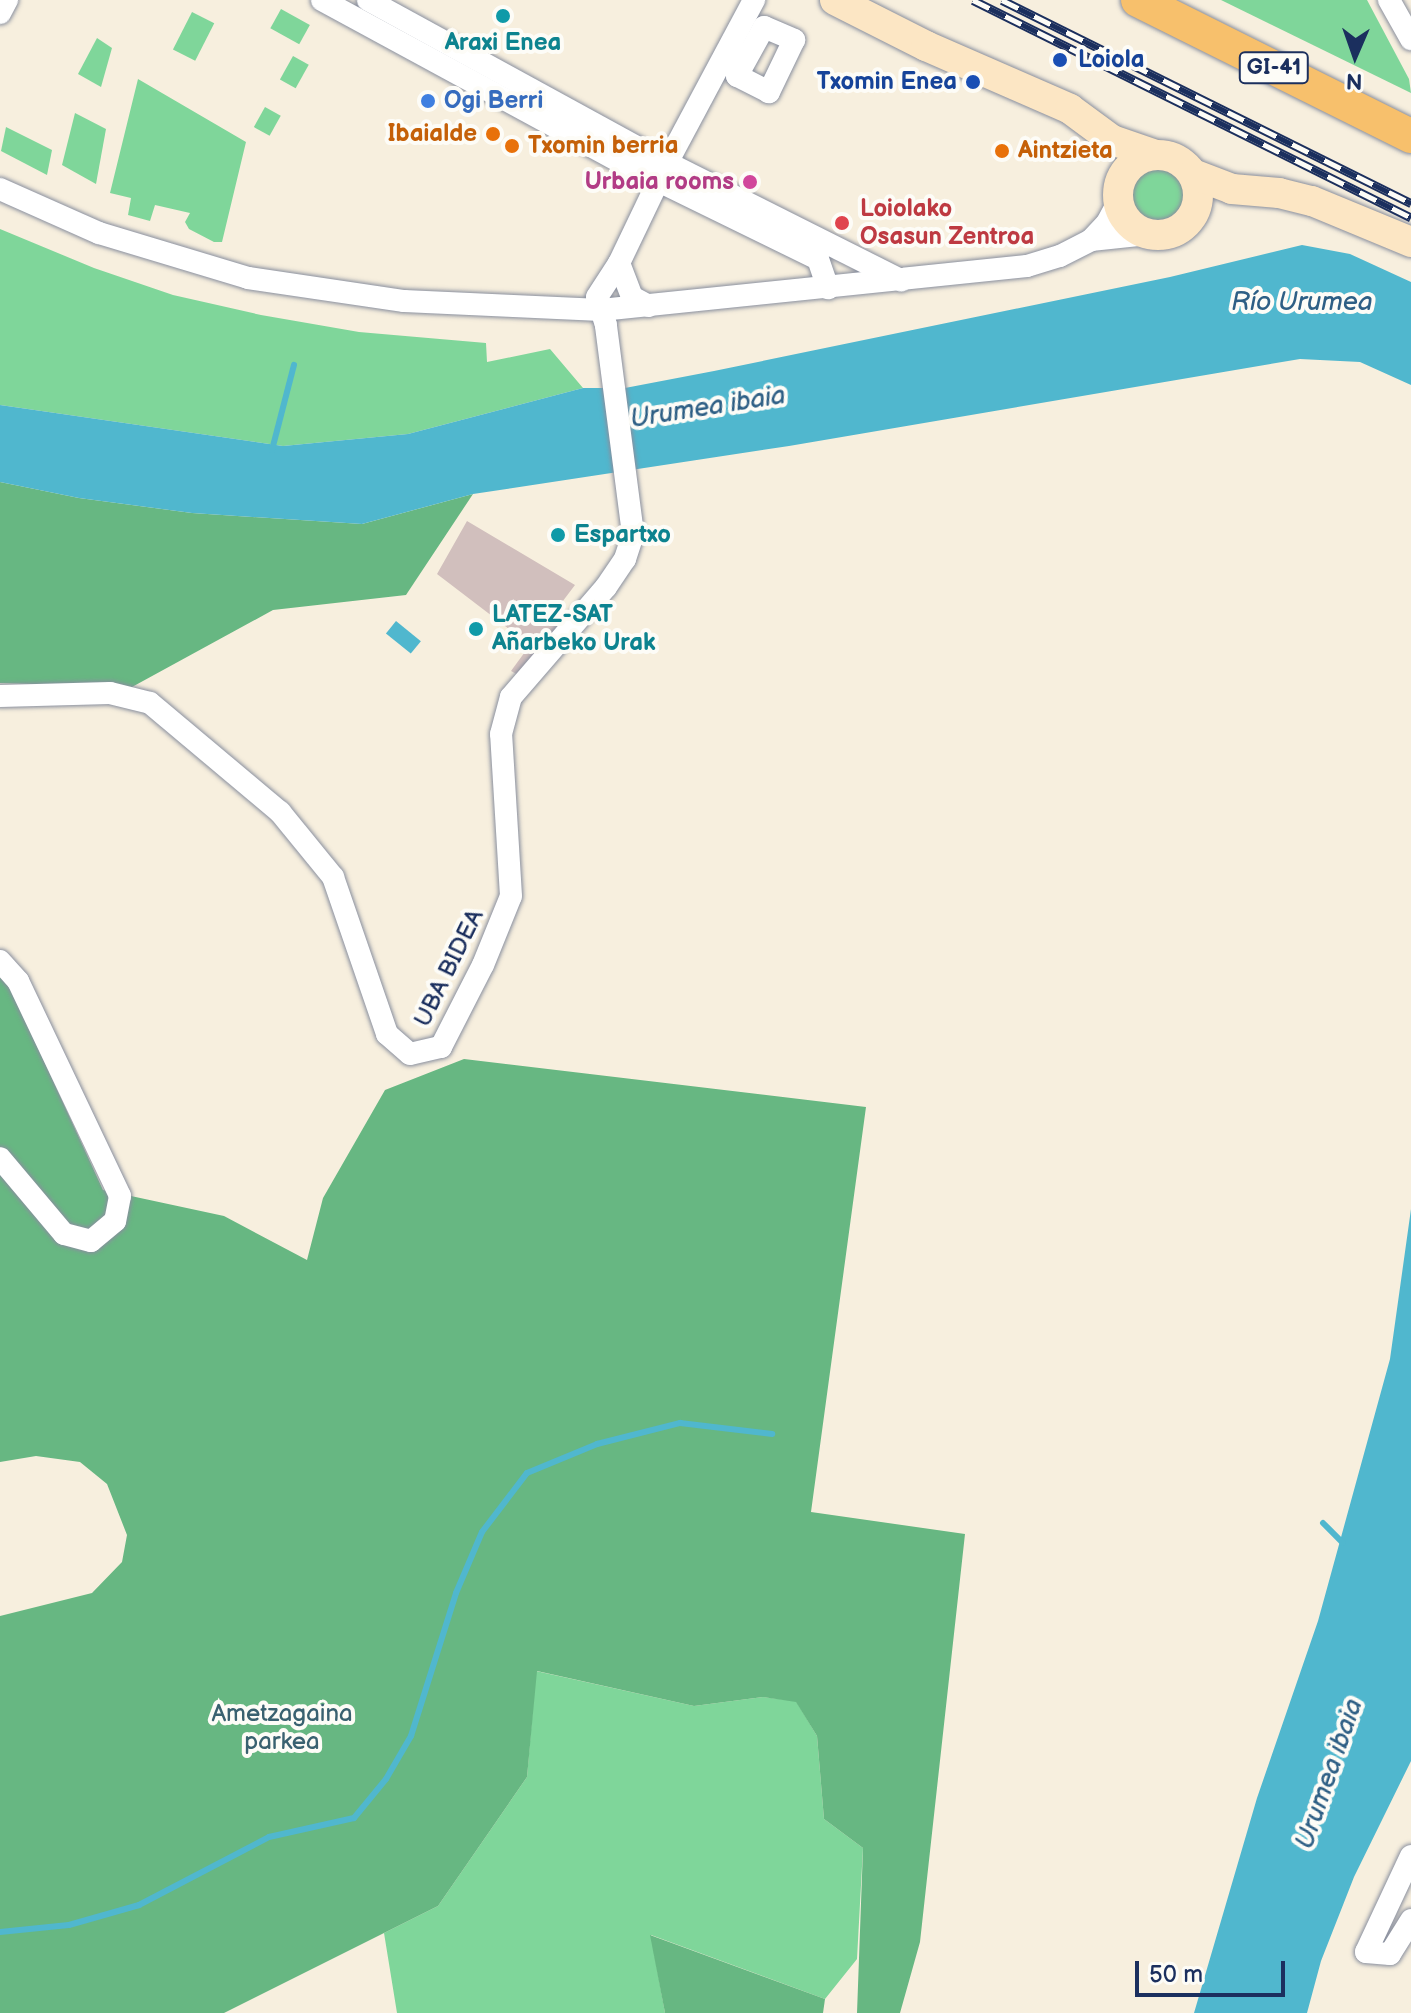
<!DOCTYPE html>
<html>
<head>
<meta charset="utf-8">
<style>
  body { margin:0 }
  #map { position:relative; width:1411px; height:2013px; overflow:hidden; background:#f7efde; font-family:"Balsamiq Sans",sans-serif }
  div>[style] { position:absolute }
  .industrial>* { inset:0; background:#d1bfbd }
  .green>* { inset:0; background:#7fd69a; transform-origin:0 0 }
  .round { border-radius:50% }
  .forest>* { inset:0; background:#67b782 }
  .water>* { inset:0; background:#50b7ce; transform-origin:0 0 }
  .stream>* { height:6px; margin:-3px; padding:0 3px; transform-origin:3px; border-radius:3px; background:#50b7ce }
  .roads { filter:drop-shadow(0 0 2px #898f9e) drop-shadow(0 0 2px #898f9e) }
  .street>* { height:22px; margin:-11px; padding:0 11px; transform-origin:11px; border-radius:11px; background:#fff }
  .secondary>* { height:30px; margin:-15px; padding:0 15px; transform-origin:15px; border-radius:15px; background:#fce6c4 }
  .secondary>.ring { margin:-15px; padding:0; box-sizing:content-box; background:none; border:30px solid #fce6c4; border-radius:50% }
  .primary>* { height:34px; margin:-17px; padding:0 17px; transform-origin:17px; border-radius:17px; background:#f7c06c }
  .rail>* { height:9px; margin-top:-4.5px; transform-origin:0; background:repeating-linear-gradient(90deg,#fdfcf7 0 18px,#1b2f5e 0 36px); box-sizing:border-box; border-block:2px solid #1b2f5e }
  .dots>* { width:22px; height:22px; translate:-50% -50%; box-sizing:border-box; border:4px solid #fdfcf7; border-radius:50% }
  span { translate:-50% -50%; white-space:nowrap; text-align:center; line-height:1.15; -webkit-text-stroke:8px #fdfcf7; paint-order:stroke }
  .shield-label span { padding:2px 6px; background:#fdfcf7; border:2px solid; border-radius:6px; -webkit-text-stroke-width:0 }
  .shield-label { font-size:22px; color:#1b2f5e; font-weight:700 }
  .culture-label { font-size:24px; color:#0d838f; font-weight:700 }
  .left { translate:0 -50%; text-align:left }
  .transit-label { font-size:24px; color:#164399; font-weight:700 }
  .right { translate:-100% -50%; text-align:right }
  .shop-label { font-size:24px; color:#366cbe; font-weight:700 }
  .food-label { font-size:24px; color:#c56008; font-weight:700 }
  .hotel-label { font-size:24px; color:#b23c85; font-weight:700 }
  .health-label { font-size:24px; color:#be3a42; font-weight:700 }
  .street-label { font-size:24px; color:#1b2f5e }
  .park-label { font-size:24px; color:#396170 }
  .water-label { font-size:26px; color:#2e5f85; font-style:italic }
  .north { position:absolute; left:1315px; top:16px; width:80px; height:80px; -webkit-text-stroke:6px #fdfcf7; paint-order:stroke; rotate:182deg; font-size:22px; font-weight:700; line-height:32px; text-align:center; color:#1b2f5e }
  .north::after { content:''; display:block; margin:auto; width:28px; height:36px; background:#1b2f5e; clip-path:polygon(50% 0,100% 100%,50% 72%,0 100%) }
  .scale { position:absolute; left:1135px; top:1961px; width:150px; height:36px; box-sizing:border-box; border:4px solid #1b2f5e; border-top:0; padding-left:10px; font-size:24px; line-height:28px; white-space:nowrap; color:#1b2f5e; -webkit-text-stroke:6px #fdfcf7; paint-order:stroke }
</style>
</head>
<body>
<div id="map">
  <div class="industrial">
    <i style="clip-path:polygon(467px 521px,575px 585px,550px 618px,564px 629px,524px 678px,511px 671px,530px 645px,437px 574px)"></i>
  </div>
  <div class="green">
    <i style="clip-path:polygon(1221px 0,1367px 0,1409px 79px,1411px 93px)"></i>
    <i style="left:281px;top:9px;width:33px;height:22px;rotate:29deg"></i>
    <i style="left:192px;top:12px;width:25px;height:42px;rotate:27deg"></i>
    <i style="clip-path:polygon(97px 38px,112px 48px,101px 87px,78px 74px)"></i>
    <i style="left:293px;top:56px;width:18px;height:27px;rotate:29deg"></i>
    <i style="clip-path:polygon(138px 79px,246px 142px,222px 242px,214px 242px,189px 229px,185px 222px,190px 213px,155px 205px,150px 221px,128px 215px,131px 198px,110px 193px)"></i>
    <i style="left:265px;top:107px;width:18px;height:23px;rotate:29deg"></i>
    <i style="clip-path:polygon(75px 113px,106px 129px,96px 184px,62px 165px)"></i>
    <i style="clip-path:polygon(6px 127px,52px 150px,47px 175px,1px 151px)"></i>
    <i class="round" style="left:1131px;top:166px;width:54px;height:54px"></i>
    <i style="clip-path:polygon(0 229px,94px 268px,173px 295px,261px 315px,359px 332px,486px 343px,487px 362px,550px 349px,583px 388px,408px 434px,283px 446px,0 405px)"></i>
    <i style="clip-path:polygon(536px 1671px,694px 1706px,763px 1697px,796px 1701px,817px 1736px,824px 1819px,863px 1848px,857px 1959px,825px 1999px,651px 1935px,665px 2013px,397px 2013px,384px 1933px,438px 1906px,527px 1777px)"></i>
  </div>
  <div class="forest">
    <i style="clip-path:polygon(0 482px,79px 498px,192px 513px,362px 524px,473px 494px,406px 595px,273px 610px,132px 687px,0 683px)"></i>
    <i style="clip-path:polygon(0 977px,11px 989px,103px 1190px,224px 1216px,307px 1260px,323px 1198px,385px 1090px,464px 1059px,866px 1107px,811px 1512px,965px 1534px,920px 1942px,900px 2013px,857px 2013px,863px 1848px,824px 1819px,817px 1736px,796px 1702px,763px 1697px,694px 1706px,537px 1671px,527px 1777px,438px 1906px,224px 2013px,0 2013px,0 1616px,92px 1593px,122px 1562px,127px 1535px,107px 1484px,80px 1462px,36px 1456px,0 1462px)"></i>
    <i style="clip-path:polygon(650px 1935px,825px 1999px,823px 2013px,665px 2013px)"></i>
  </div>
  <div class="water">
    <i style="clip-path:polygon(1302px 245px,1350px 254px,1411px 282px,1411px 385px,1360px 362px,1300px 359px,789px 446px,473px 494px,362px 524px,192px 513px,79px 498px,0 482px,0 405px,283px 446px,408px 434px,583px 388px,625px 388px,714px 371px,1170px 277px)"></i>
    <i style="left:396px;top:621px;width:32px;height:16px;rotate:39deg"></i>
    <i style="clip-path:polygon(1411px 1209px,1411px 1761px,1354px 1877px,1321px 1961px,1307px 2013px,1194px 2013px,1257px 1798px,1318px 1621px,1390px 1359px)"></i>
  </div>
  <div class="stream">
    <i style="left:272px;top:450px;width:88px;rotate:-75.5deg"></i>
    <i style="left:1323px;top:1523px;width:28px;rotate:45deg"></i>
    <i style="left:0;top:1932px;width:69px;rotate:-5.8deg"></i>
    <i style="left:69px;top:1925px;width:73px;rotate:-15.9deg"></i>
    <i style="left:139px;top:1905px;width:147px;rotate:-27.6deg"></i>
    <i style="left:269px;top:1837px;width:87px;rotate:-12.6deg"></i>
    <i style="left:354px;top:1818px;width:50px;rotate:-50.6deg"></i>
    <i style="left:386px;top:1779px;width:50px;rotate:-59.8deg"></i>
    <i style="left:411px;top:1736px;width:150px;rotate:-72.5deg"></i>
    <i style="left:456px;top:1593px;width:66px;rotate:-66.9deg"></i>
    <i style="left:482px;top:1532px;width:74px;rotate:-52.7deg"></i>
    <i style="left:527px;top:1473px;width:76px;rotate:-22.5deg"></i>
    <i style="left:597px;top:1444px;width:86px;rotate:-14.2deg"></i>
    <i style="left:680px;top:1423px;width:93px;rotate:6.8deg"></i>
  </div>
  <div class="roads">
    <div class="street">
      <i style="left:322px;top:0;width:346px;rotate:28.5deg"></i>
      <i style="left:626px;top:165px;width:214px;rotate:26.1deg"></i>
      <i style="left:818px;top:259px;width:31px;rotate:71deg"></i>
      <i style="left:368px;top:0;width:306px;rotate:28.7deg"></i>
      <i style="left:636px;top:147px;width:297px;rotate:26.7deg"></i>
      <i style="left:1389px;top:0;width:45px;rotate:60.6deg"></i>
      <i style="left:0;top:13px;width:15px;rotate:-62deg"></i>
      <i style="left:764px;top:27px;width:33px;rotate:23deg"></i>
      <i style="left:794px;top:40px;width:58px;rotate:115.7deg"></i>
      <i style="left:769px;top:92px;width:36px;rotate:-153deg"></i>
      <i style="left:737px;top:76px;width:56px;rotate:-61.1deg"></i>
      <i style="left:0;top:189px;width:108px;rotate:24deg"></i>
      <i style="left:99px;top:233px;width:156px;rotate:16.8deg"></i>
      <i style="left:248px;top:278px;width:158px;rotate:8.4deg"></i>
      <i style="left:404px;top:301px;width:197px;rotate:2.6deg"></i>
      <i style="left:601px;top:310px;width:428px;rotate:-5.9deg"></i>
      <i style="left:1027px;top:266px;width:34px;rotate:-17deg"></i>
      <i style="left:1060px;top:256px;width:35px;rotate:-27deg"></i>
      <i style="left:1091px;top:240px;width:23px;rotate:-47deg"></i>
      <i style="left:1107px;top:223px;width:24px;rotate:-62deg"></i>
      <i style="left:1091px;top:240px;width:57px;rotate:-6deg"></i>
      <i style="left:619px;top:263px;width:36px;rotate:69deg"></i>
      <i style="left:632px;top:297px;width:19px;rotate:28deg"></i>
      <i style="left:0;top:696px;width:110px;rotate:-1.6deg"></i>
      <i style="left:110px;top:693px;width:41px;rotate:14deg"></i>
      <i style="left:150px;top:703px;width:170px;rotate:40deg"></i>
      <i style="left:280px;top:812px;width:84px;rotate:50.8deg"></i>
      <i style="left:333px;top:877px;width:166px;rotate:71deg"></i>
      <i style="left:387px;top:1034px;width:30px;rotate:41deg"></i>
      <i style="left:410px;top:1054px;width:32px;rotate:-13deg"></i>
      <i style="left:441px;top:1047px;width:92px;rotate:-62.9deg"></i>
      <i style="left:483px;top:965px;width:74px;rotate:-67.9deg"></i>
      <i style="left:511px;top:896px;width:162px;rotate:-93.5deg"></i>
      <i style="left:501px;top:734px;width:38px;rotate:-75deg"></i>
      <i style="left:511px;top:697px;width:145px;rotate:-49.2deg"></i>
      <i style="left:606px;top:587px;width:34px;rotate:-56deg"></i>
      <i style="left:625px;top:559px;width:26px;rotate:-72deg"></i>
      <i style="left:633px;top:534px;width:211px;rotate:-97.4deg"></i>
      <i style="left:606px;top:325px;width:29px;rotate:-108deg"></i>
      <i style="left:597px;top:297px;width:40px;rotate:-57.1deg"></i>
      <i style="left:619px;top:263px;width:111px;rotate:-64.4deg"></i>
      <i style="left:667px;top:163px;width:185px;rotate:-61.9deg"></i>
      <i style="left:0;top:961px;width:27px;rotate:48deg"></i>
      <i style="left:18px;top:981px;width:238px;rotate:64.6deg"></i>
      <i style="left:120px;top:1196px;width:25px;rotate:101deg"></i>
      <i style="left:115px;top:1221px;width:31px;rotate:140deg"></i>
      <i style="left:91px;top:1241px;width:28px;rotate:-165deg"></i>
      <i style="left:64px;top:1234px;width:99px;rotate:-130.1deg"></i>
      <i style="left:1411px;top:1856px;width:106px;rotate:115.1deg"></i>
      <i style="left:1366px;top:1952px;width:24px;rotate:5deg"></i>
      <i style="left:1390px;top:1954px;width:40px;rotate:-58deg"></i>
    </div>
    <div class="secondary">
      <i style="left:835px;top:0;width:102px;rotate:26.8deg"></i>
      <i style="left:926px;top:46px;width:157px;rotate:23.6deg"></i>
      <i style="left:1070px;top:109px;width:52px;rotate:36.4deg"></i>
      <i style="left:1112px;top:140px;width:43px;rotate:18.9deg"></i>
      <i class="ring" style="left:1118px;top:155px;width:50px;height:50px"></i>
      <i style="left:1193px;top:174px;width:42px;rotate:21deg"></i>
      <i style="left:1232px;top:189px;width:47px;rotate:4.9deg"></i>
      <i style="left:1279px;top:193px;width:34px;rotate:14deg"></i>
      <i style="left:1312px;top:201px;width:107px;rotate:22.5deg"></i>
    </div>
    <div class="primary">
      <i style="left:1138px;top:0;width:305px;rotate:26.5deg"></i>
    </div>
  </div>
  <div class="rail">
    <i style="left:973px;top:0;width:489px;rotate:26.4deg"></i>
    <i style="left:1002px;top:0;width:457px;rotate:26.4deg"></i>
  </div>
  <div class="dots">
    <i style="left:503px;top:16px;background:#0f9aa8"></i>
    <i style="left:1060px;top:60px;background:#1a4fb4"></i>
    <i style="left:973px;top:82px;background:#1a4fb4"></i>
    <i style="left:428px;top:101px;background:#3f7fe0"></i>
    <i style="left:493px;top:134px;background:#e8710a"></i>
    <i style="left:512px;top:146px;background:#e8710a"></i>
    <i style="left:1002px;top:151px;background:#e8710a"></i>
    <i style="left:750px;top:182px;background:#d1479c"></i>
    <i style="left:842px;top:223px;background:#e0444e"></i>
    <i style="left:558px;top:535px;background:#0f9aa8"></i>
    <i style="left:476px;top:629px;background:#0f9aa8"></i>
  </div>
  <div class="shield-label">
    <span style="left:1274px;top:68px">GI-41</span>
  </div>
  <div class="culture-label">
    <span style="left:503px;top:43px">Araxi Enea</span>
    <span class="left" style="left:574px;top:535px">Espartxo</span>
    <span class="left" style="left:492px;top:629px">LATEZ-SAT<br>Añarbeko Urak</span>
  </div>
  <div class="transit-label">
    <span class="left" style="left:1078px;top:60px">Loiola</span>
    <span class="right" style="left:957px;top:82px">Txomin Enea</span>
  </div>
  <div class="shop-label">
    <span class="left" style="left:444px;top:101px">Ogi Berri</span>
  </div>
  <div class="food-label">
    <span class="right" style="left:477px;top:134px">Ibaialde</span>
    <span class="left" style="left:528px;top:146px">Txomin berria</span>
    <span class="left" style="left:1018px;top:151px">Aintzieta</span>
  </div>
  <div class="hotel-label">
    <span class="right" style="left:734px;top:182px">Urbaia rooms</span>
  </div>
  <div class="health-label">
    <span class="left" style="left:860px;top:223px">Loiolako<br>Osasun Zentroa</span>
  </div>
  <div class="street-label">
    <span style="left:449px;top:968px;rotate:-64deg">UBA BIDEA</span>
  </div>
  <div class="park-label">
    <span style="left:282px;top:1728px">Ametzagaina<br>parkea</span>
  </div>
  <div class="water-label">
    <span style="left:1302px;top:303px">Río Urumea</span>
    <span style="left:708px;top:408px;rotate:-9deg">Urumea ibaia</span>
    <span style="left:1330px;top:1774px;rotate:-71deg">Urumea ibaia</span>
  </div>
  <div class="north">N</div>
  <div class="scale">50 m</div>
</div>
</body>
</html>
